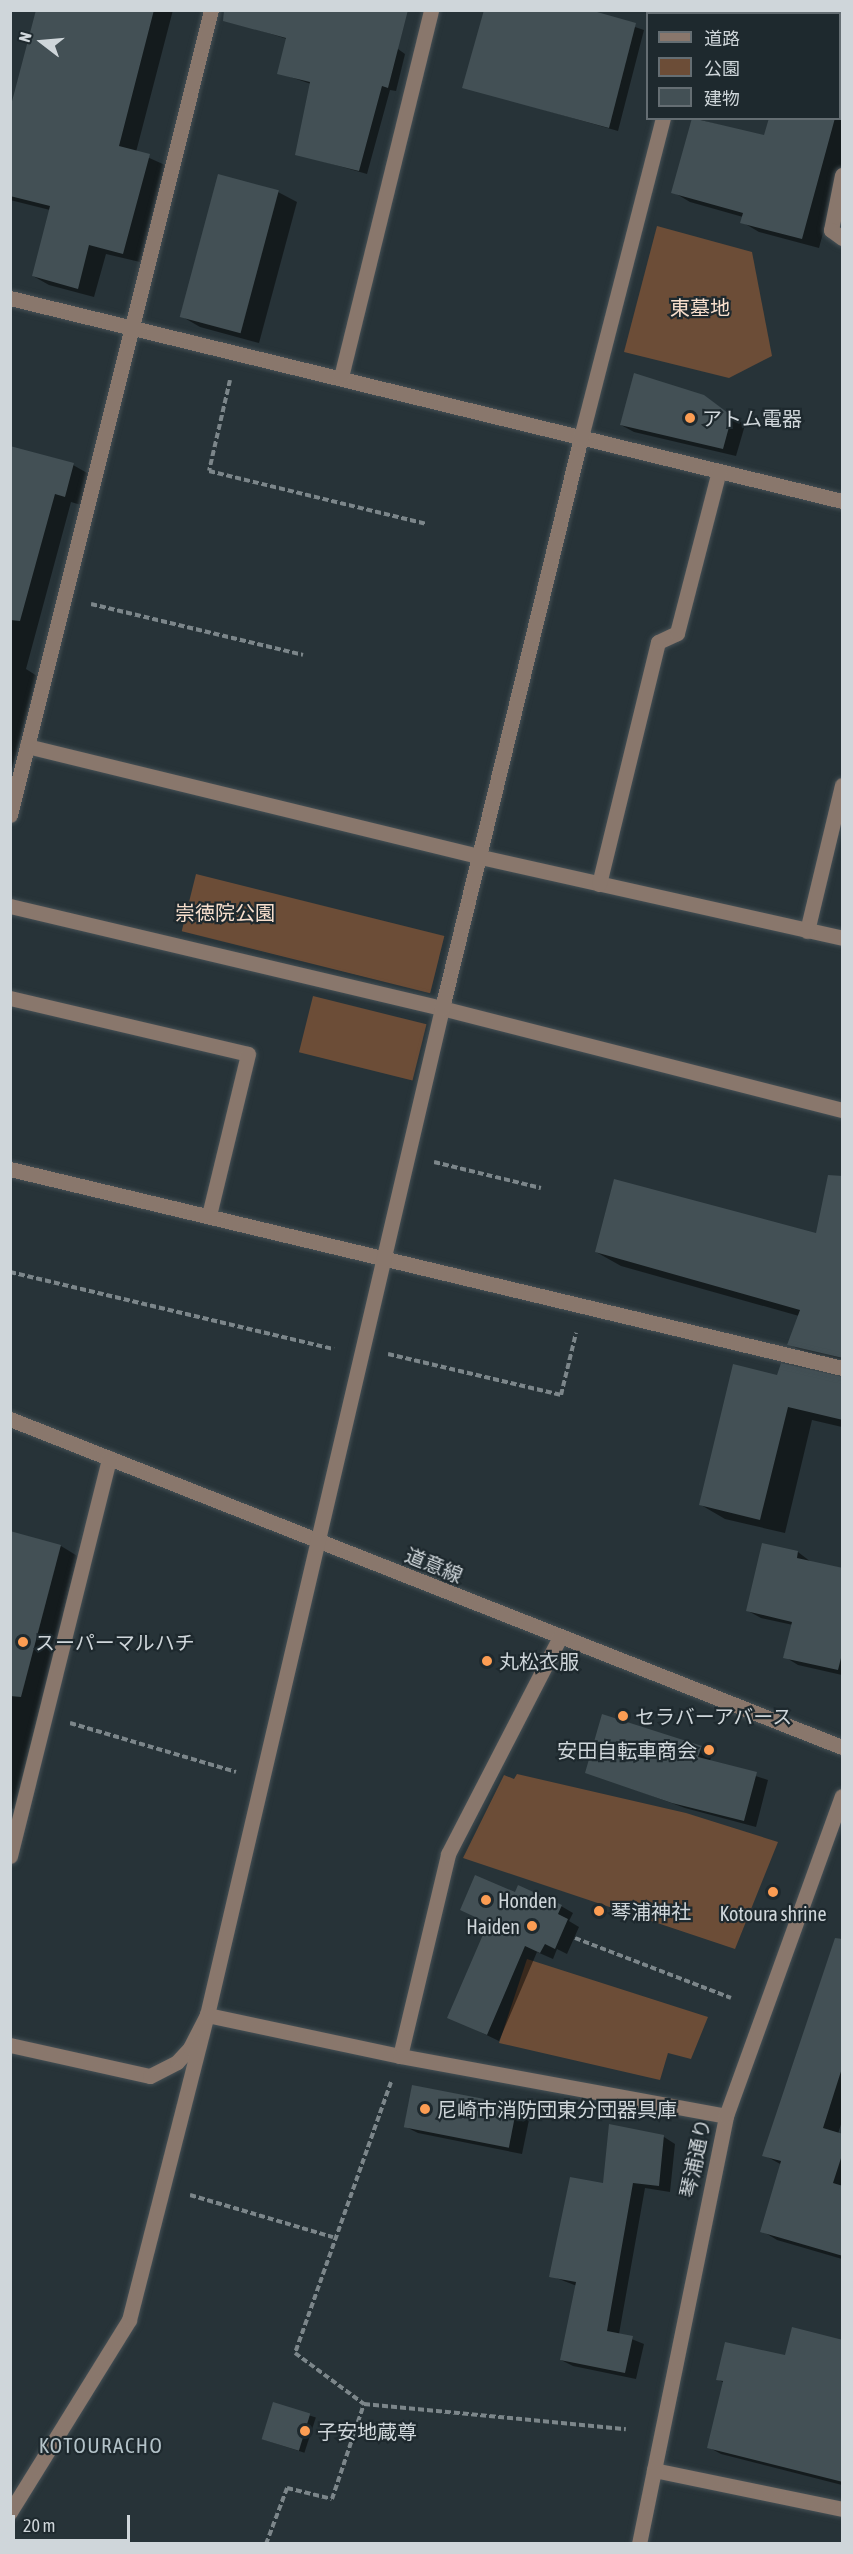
<!DOCTYPE html>
<html>
<head>
<meta charset="utf-8">
<style>
  body { margin:0 }
  #map { position:relative; width:853px; height:2554px; overflow:hidden; background:#273338; font-family:"Asap Condensed","Noto Sans JP",sans-serif }
  div>[style] { position:absolute }
  .green>* { inset:0; background:#6c4d37; transform-origin:0 0 }
  .shadow>* { inset:0; background:#0007; transform-origin:0 0 }
  .building>* { inset:0; background:#435055; transform-origin:0 0 }
  .path>* { height:4px; margin-top:-2px; transform-origin:0; background:repeating-linear-gradient(90deg,#7c868a 0 6px,transparent 0 9px) }
  .roads { filter:drop-shadow(0 0 2px #455055) drop-shadow(0 0 2px #455055) }
  .minor>* { height:15px; margin:-7.5px; padding:0 7.5px; transform-origin:7.5px; border-radius:7.5px; background:#89776c }
  .dots>* { width:16px; height:16px; translate:-50% -50%; box-sizing:border-box; border:3px solid #1e292e; border-radius:50% }
  span { translate:-50% -50%; white-space:nowrap; text-align:center; line-height:1.15; -webkit-text-stroke:4.5px #1e292e; paint-order:stroke }
  .park-label { font-size:20px; color:#f8dfcd }
  .poi-label { font-size:20px; color:#cfd6da }
  .left { translate:0 -50%; text-align:left }
  .right { translate:-100% -50%; text-align:right }
  .street-label { font-size:20px; color:#cfd6da }
  .neighbourhood-label { font-size:21px; color:#b4c3c9; letter-spacing:1.5px }
  .frame { position:absolute; inset:0; border:12px solid #cfd6da; pointer-events:none }
  .legend { position:absolute; left:646px; top:12px; width:195px; height:108px; box-sizing:border-box; background:#1e292e; border:2px solid #656e73; margin:0; padding:8px 10px; list-style:none; font-size:18px; color:#cfd6da }
  .legend li { display:flex; align-items:center; gap:12px; height:30px }
  .legend b { width:30px; border:2px solid #656e73 }
  .north { position:absolute; left:12px; top:12px; width:60px; height:60px; -webkit-text-stroke:4px #1e292e; paint-order:stroke; rotate:286deg; font-size:16px; font-weight:700; line-height:24px; text-align:center; color:#cfd6da }
  .north::after { content:''; display:block; margin:auto; width:21px; height:27px; background:#cfd6da; clip-path:polygon(50% 0,100% 100%,50% 72%,0 100%) }
  .scale { position:absolute; left:12px; top:2515px; width:118px; height:27px; box-sizing:border-box; border:3px solid #cfd6da; border-top:0; padding-left:8px; font-size:18px; line-height:21px; white-space:nowrap; color:#cfd6da; -webkit-text-stroke:4px #1e292e; paint-order:stroke }
</style>
</head>
<body>
<div id="map">
  <div class="green">
    <i style="clip-path:polygon(657px 226px,752px 252px,772px 356px,729px 378px,624px 352px)"></i>
    <i style="left:196px;top:874px;width:256px;height:59px;rotate:14deg"></i>
    <i style="left:313px;top:996px;width:117px;height:58px;rotate:14deg"></i>
    <i style="clip-path:polygon(517px 1774px,686px 1813px,778px 1842px,735px 1949px,463px 1858px,504px 1775px,514px 1779px)"></i>
    <i style="clip-path:polygon(527px 1959px,708px 2017px,691px 2059px,668px 2053px,660px 2080px,499px 2043px)"></i>
  </div>
  <div class="shadow">
    <i style="clip-path:polygon(38px 10px,173px 10px,136px 152px,165px 165px,140px 262px,106px 254px,94px 297px,49px 285px,33px 276px,50px 210px,10px 200px,10px 115px)"></i>
    <i style="clip-path:polygon(481px 10px,584px 10px,644px 30px,618px 131px,464px 87px,485px 12px)"></i>
    <i style="clip-path:polygon(240px 24px,398px 49px,405px 54px,396px 91px,390px 90px,367px 174px,297px 154px,311px 84px,279px 73px,287px 39px)"></i>
    <i style="clip-path:polygon(840px 78px,842px 163px,819px 248px,759px 232px,742px 222px,743px 217px,690px 202px,673px 192px,693px 118px,765px 137px,770px 118px,840px 118px)"></i>
    <i style="clip-path:polygon(278px 192px,297px 202px,259px 343px,200px 327px,181px 316px)"></i>
    <i style="clip-path:polygon(703px 397px,745px 425px,736px 456px,634px 432px,621px 425px)"></i>
    <i style="clip-path:polygon(10px 448px,73px 465px,89px 474px,81px 505px,71px 502px,26px 669px,37px 676px,10px 777px)"></i>
    <i style="clip-path:polygon(842px 1234px,842px 1365px,814px 1358px,789px 1344px,799px 1316px,621px 1266px,596px 1252px)"></i>
    <i style="clip-path:polygon(777px 1377px,842px 1378px,842px 1427px,812px 1420px,785px 1533px,725px 1519px,701px 1505px)"></i>
    <i style="clip-path:polygon(10px 1533px,61px 1546px,79px 1557px,14px 1809px,10px 1808px)"></i>
    <i style="clip-path:polygon(763px 1544px,798px 1552px,811px 1562px,842px 1570px,842px 1675px,798px 1665px,785px 1657px,793px 1625px,761px 1618px,748px 1611px)"></i>
    <i style="clip-path:polygon(701px 1748px,712px 1754px,710px 1761px,768px 1780px,756px 1827px,685px 1808px,587px 1772px)"></i>
    <i style="clip-path:polygon(516px 1894px,561px 1906px,573px 1913px,569px 1921px,579px 1927px,567px 1954px,557px 1949px,553px 1959px,537px 1952px,499px 2041px,449px 2017px,489px 1923px,462px 1910px)"></i>
    <i style="clip-path:polygon(842px 1935px,842px 2121px,838px 2134px,842px 2135px,842px 2259px,777px 2240px,762px 2231px,782px 2165px,764px 2155px)"></i>
    <i style="clip-path:polygon(517px 2107px,530px 2115px,522px 2154px,418px 2133px,404px 2126px)"></i>
    <i style="clip-path:polygon(611px 2126px,664px 2137px,675px 2144px,670px 2192px,645px 2188px,619px 2334px,644px 2344px,636px 2379px,573px 2366px,561px 2360px,577px 2286px,551px 2276px,604px 2184px)"></i>
    <i style="clip-path:polygon(842px 2342px,842px 2485px,721px 2454px,708px 2447px,724px 2383px,718px 2379px)"></i>
    <i style="left:274px;top:2404px;width:44px;height:37px;rotate:18deg"></i>
  </div>
  <div class="building">
    <i style="clip-path:polygon(36px 10px,154px 10px,119px 146px,150px 154px,123px 254px,89px 245px,78px 289px,32px 276px,50px 206px,10px 196px,10px 109px)"></i>
    <i style="clip-path:polygon(224px 10px,408px 10px,388px 88px,382px 86px,359px 171px,295px 155px,310px 82px,277px 74px,286px 38px,223px 21px)"></i>
    <i style="clip-path:polygon(484px 10px,590px 10px,636px 23px,609px 128px,462px 88px)"></i>
    <i style="clip-path:polygon(692px 118px,764px 135px,769px 118px,835px 118px,802px 239px,740px 223px,743px 213px,671px 193px)"></i>
    <i style="left:218px;top:174px;width:63px;height:148px;rotate:15deg"></i>
    <i style="clip-path:polygon(634px 373px,704px 395px,732px 416px,723px 449px,620px 425px)"></i>
    <i style="clip-path:polygon(10px 446px,74px 463px,65px 497px,55px 494px,20px 621px,10px 620px)"></i>
    <i style="clip-path:polygon(828px 1175px,843px 1176px,843px 1358px,787px 1345px,800px 1310px,595px 1252px,614px 1179px,816px 1233px)"></i>
    <i style="clip-path:polygon(781px 1363px,843px 1377px,843px 1420px,788px 1407px,760px 1520px,699px 1505px,733px 1364px,777px 1375px)"></i>
    <i style="clip-path:polygon(10px 1531px,61px 1545px,21px 1697px,10px 1696px)"></i>
    <i style="clip-path:polygon(762px 1543px,798px 1551px,797px 1558px,843px 1568px,843px 1650px,838px 1670px,783px 1658px,792px 1622px,746px 1611px)"></i>
    <i style="clip-path:polygon(602px 1714px,702px 1746px,698px 1757px,757px 1772px,744px 1821px,672px 1803px,585px 1773px)"></i>
    <i style="clip-path:polygon(475px 1875px,515px 1892px,518px 1885px,562px 1905px,558px 1914px,568px 1919px,555px 1949px,545px 1944px,540px 1953px,525px 1946px,487px 2035px,447px 2018px,488px 1923px,460px 1910px)"></i>
    <i style="clip-path:polygon(835px 1938px,843px 1939px,843px 2065px,823px 2128px,843px 2134px,843px 2152px,833px 2183px,843px 2186px,843px 2256px,760px 2232px,781px 2161px,762px 2156px)"></i>
    <i style="left:412px;top:2085px;width:107px;height:43px;rotate:11deg"></i>
    <i style="clip-path:polygon(609px 2124px,664px 2135px,659px 2186px,633px 2183px,607px 2331px,633px 2336px,625px 2373px,560px 2360px,576px 2282px,549px 2277px,570px 2177px,603px 2183px)"></i>
    <i style="clip-path:polygon(792px 2327px,843px 2340px,843px 2482px,707px 2448px,723px 2381px,716px 2380px,725px 2342px,785px 2355px)"></i>
    <i style="left:273px;top:2402px;width:39px;height:39px;rotate:17deg"></i>
  </div>
  <div class="path">
    <i style="left:230px;top:380px;width:93px;rotate:103deg"></i>
    <i style="left:209px;top:471px;width:223px;rotate:13.7deg"></i>
    <i style="left:91px;top:604px;width:218px;rotate:13.5deg"></i>
    <i style="left:434px;top:1162px;width:110px;rotate:13.7deg"></i>
    <i style="left:10px;top:1272px;width:333px;rotate:13.4deg"></i>
    <i style="left:388px;top:1354px;width:178px;rotate:13.3deg"></i>
    <i style="left:561px;top:1395px;width:64px;rotate:-76.4deg"></i>
    <i style="left:70px;top:1723px;width:173px;rotate:16.4deg"></i>
    <i style="left:575px;top:1938px;width:167px;rotate:21deg"></i>
    <i style="left:391px;top:2082px;width:288px;rotate:109.5deg"></i>
    <i style="left:295px;top:2353px;width:86px;rotate:36.5deg"></i>
    <i style="left:364px;top:2404px;width:263px;rotate:5.5deg"></i>
    <i style="left:190px;top:2195px;width:149px;rotate:16.4deg"></i>
    <i style="left:266px;top:2544px;width:60px;rotate:-69.4deg"></i>
    <i style="left:287px;top:2488px;width:46px;rotate:13.7deg"></i>
    <i style="left:332px;top:2499px;width:100px;rotate:-71.4deg"></i>
  </div>
  <div class="roads">
    <div class="minor">
      <i style="left:690px;top:14px;width:4px;rotate:-90deg"></i>
      <i style="left:840px;top:64px;width:2px;rotate:27deg"></i>
      <i style="left:842px;top:175px;width:56px;rotate:101.3deg"></i>
      <i style="left:831px;top:230px;width:14px;rotate:36deg"></i>
      <i style="left:10px;top:298px;width:856px;rotate:13.71deg"></i>
      <i style="left:341px;top:377px;width:378px;rotate:-76.2deg"></i>
      <i style="left:27px;top:746px;width:467px;rotate:13.7deg"></i>
      <i style="left:481px;top:857px;width:370px;rotate:12.6deg"></i>
      <i style="left:10px;top:815px;width:830px;rotate:-75.98deg"></i>
      <i style="left:599px;top:884px;width:249px;rotate:-76.3deg"></i>
      <i style="left:658px;top:642px;width:21px;rotate:-25deg"></i>
      <i style="left:677px;top:633px;width:167px;rotate:-75.5deg"></i>
      <i style="left:10px;top:906px;width:444px;rotate:13.3deg"></i>
      <i style="left:442px;top:1008px;width:413px;rotate:14.3deg"></i>
      <i style="left:807px;top:931px;width:150px;rotate:-76.5deg"></i>
      <i style="left:10px;top:998px;width:244px;rotate:13.2deg"></i>
      <i style="left:248px;top:1054px;width:166px;rotate:103.6deg"></i>
      <i style="left:10px;top:1169px;width:855px;rotate:13.45deg"></i>
      <i style="left:10px;top:1419px;width:894px;rotate:21.52deg"></i>
      <i style="left:10px;top:1856px;width:410px;rotate:-76deg"></i>
      <i style="left:10px;top:2045px;width:143px;rotate:12.5deg"></i>
      <i style="left:150px;top:2076px;width:30px;rotate:-27deg"></i>
      <i style="left:177px;top:2062px;width:19px;rotate:-47deg"></i>
      <i style="left:190px;top:2048px;width:37px;rotate:-63deg"></i>
      <i style="left:207px;top:2015px;width:1034px;rotate:-76.86deg"></i>
      <i style="left:442px;top:1008px;width:588px;rotate:-76.32deg"></i>
      <i style="left:581px;top:437px;width:329px;rotate:-75.6deg"></i>
      <i style="left:400px;top:2056px;width:208px;rotate:-76.6deg"></i>
      <i style="left:448px;top:1854px;width:244px;rotate:-62.7deg"></i>
      <i style="left:654px;top:2470px;width:192px;rotate:11.7deg"></i>
      <i style="left:10px;top:2512px;width:226px;rotate:-58.2deg"></i>
      <i style="left:129px;top:2320px;width:315px;rotate:-75.7deg"></i>
      <i style="left:207px;top:2015px;width:197px;rotate:12deg"></i>
      <i style="left:400px;top:2056px;width:331px;rotate:10.4deg"></i>
      <i style="left:639px;top:2544px;width:437px;rotate:-78.5deg"></i>
      <i style="left:726px;top:2116px;width:340px;rotate:-70.1deg"></i>
    </div>
  </div>
  <div class="dots">
    <i style="left:690px;top:418px;background:#fc9d53"></i>
    <i style="left:23px;top:1642px;background:#fc9d53"></i>
    <i style="left:487px;top:1661px;background:#fc9d53"></i>
    <i style="left:623px;top:1716px;background:#fc9d53"></i>
    <i style="left:709px;top:1750px;background:#fc9d53"></i>
    <i style="left:773px;top:1892px;background:#fc9d53"></i>
    <i style="left:486px;top:1900px;background:#fc9d53"></i>
    <i style="left:599px;top:1911px;background:#fc9d53"></i>
    <i style="left:532px;top:1926px;background:#fc9d53"></i>
    <i style="left:425px;top:2109px;background:#fc9d53"></i>
    <i style="left:305px;top:2431px;background:#fc9d53"></i>
  </div>
  <div class="park-label">
    <span style="left:700px;top:307px">東墓地</span>
    <span style="left:225px;top:912px">崇徳院公園</span>
  </div>
  <div class="poi-label">
    <span class="left" style="left:702px;top:418px">アトム電器</span>
    <span class="left" style="left:35px;top:1642px">スーパーマルハチ</span>
    <span class="left" style="left:499px;top:1661px">丸松衣服</span>
    <span class="left" style="left:635px;top:1716px">セラバーアバース</span>
    <span class="right" style="left:697px;top:1750px">安田自転車商会</span>
    <span class="left" style="left:498px;top:1900px">Honden</span>
    <span class="left" style="left:611px;top:1911px">琴浦神社</span>
    <span style="left:773px;top:1913px">Kotoura shrine</span>
    <span class="right" style="left:520px;top:1926px">Haiden</span>
    <span class="left" style="left:437px;top:2109px">尼崎市消防団東分団器具庫</span>
    <span class="left" style="left:317px;top:2431px">子安地蔵尊</span>
  </div>
  <div class="street-label">
    <span style="left:434px;top:1565px;rotate:22deg">道意線</span>
    <span style="left:695px;top:2158px;rotate:-78deg">琴浦通り</span>
  </div>
  <div class="neighbourhood-label">
    <span style="left:101px;top:2445px">KOTOURACHO</span>
  </div>
  <div class="frame"></div>
  <ul class="legend">
  <li><b style="height:8px;background:#89776c"></b>道路</li>
  <li><b style="height:16px;background:#6c4d37"></b>公園</li>
  <li><b style="height:16px;background:#435055"></b>建物</li>
  </ul>
  <div class="north">N</div>
  <div class="scale">20 m</div>
</div>
</body>
</html>
